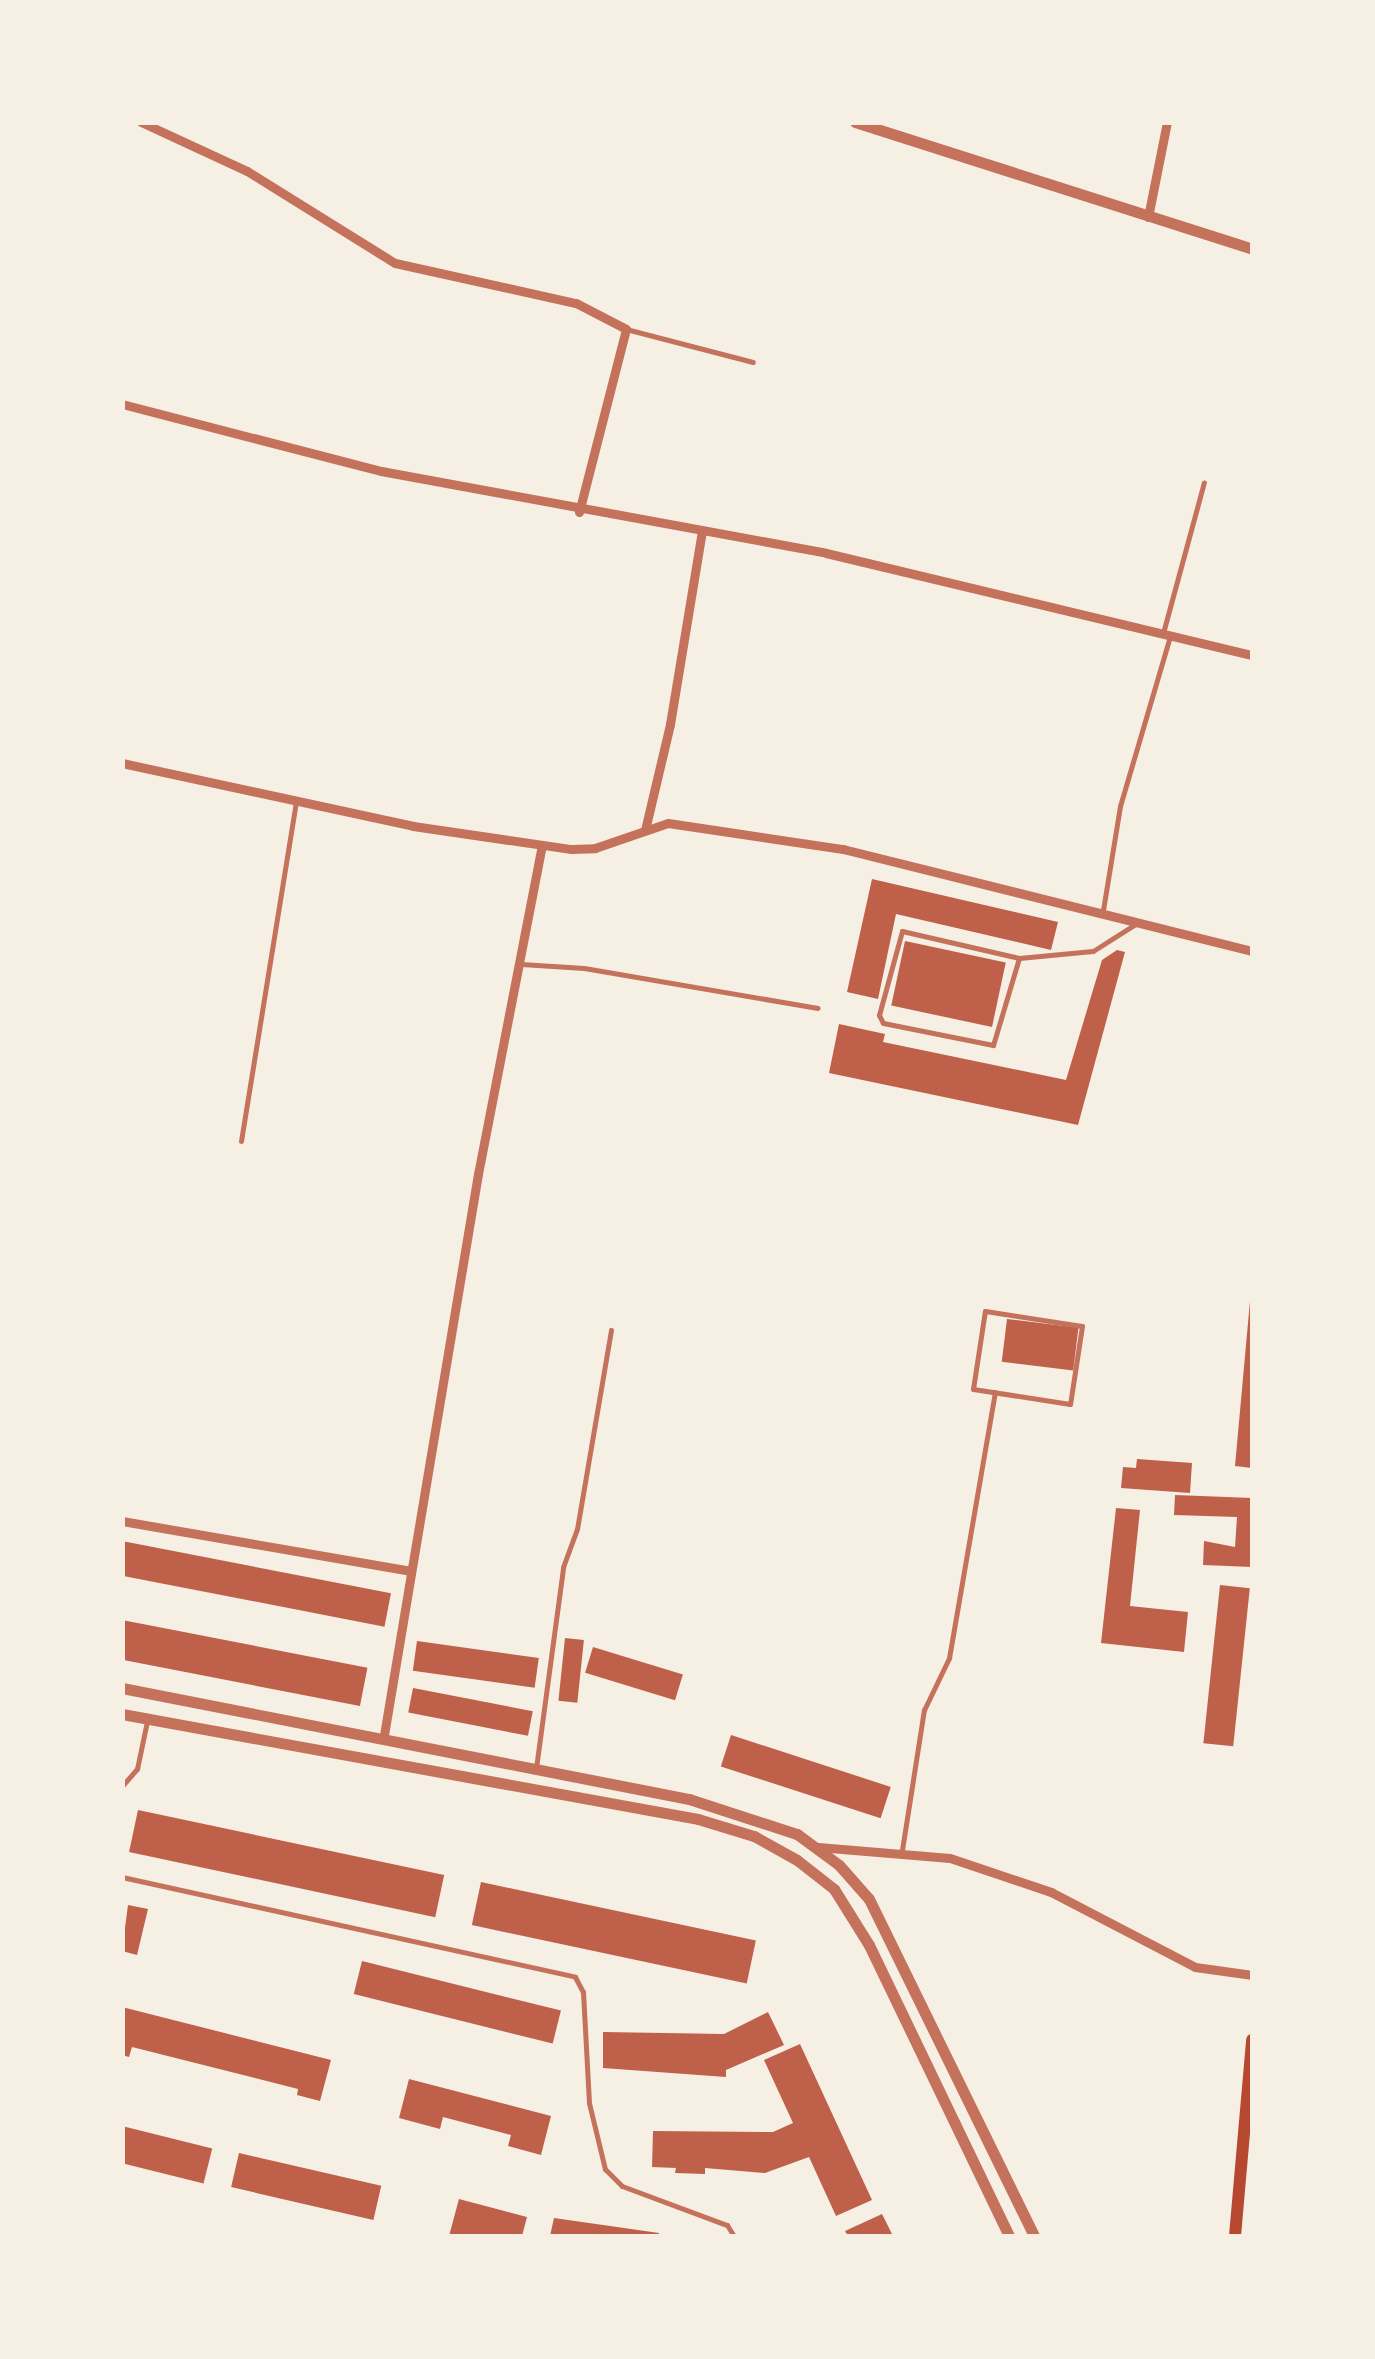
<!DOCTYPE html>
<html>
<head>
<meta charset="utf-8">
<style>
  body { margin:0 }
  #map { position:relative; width:1375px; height:2359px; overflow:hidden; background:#f6efe4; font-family:"Fira Sans",sans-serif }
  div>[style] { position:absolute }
  .building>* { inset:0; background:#bf614a; transform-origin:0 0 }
  .service>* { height:5px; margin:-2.5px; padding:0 2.5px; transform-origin:2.5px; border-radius:2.5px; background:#c5725c }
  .minor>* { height:9px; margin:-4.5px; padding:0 4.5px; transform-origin:4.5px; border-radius:4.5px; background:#c5725c }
  .tertiary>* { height:11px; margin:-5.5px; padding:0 5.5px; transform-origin:5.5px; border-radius:5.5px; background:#c5725c }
  .secondary>* { height:12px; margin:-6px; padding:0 6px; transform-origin:6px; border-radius:6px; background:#b5482f }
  span { translate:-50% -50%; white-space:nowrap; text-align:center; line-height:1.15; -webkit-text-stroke:8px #f6efe4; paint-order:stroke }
  .frame { position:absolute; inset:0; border:125px solid #f6efe4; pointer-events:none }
</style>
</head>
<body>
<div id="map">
  <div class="building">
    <i style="clip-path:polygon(872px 879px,1058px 922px,1051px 950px,896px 914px,878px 999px,847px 992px)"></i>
    <i style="left:905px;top:941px;width:103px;height:66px;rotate:12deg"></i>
    <i style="clip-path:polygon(1117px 950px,1125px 952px,1078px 1125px,829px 1073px,839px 1024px,885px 1034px,883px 1042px,1066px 1080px,1102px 960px)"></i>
    <i style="clip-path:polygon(1250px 1301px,1252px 1301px,1252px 1468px,1235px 1466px)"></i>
    <i style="left:1007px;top:1319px;width:72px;height:43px;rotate:7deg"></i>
    <i style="clip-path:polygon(1137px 1459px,1192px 1463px,1190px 1493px,1121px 1488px,1123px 1467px,1136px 1468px)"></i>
    <i style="clip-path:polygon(1175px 1495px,1252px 1498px,1252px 1567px,1203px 1565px,1204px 1541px,1235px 1547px,1237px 1517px,1174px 1515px)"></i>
    <i style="clip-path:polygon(1116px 1508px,1140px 1510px,1130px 1606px,1188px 1612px,1184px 1652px,1101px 1643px)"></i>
    <i style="left:122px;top:1541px;width:274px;height:34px;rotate:11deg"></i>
    <i style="left:1220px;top:1585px;width:30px;height:159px;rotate:6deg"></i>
    <i style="left:122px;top:1620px;width:250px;height:39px;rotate:11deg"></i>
    <i style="left:565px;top:1638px;width:19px;height:63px;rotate:6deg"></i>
    <i style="left:417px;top:1641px;width:123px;height:30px;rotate:8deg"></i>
    <i style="left:593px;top:1647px;width:94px;height:27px;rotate:17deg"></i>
    <i style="left:413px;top:1688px;width:122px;height:25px;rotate:11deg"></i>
    <i style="left:731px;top:1735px;width:168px;height:33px;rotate:18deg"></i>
    <i style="left:138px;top:1810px;width:313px;height:43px;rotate:12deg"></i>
    <i style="left:481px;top:1882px;width:281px;height:44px;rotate:12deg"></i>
    <i style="clip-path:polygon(128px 1905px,148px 1909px,137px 1955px,122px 1951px)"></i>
    <i style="left:362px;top:1961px;width:205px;height:34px;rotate:14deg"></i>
    <i style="clip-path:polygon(122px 2007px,331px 2060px,320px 2101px,297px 2095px,298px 2089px,132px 2047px,129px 2057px,122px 2055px)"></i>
    <i style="clip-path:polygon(768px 2012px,784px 2045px,726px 2070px,726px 2077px,603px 2068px,603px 2032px,724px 2034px)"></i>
    <i style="clip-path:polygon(800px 2044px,872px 2200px,836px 2216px,809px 2157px,765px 2173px,705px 2168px,705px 2174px,675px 2173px,676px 2168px,652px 2167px,653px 2131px,773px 2132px,793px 2123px,764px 2060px)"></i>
    <i style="clip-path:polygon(409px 2079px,551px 2116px,541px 2155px,508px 2146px,511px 2135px,443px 2117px,440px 2129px,399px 2118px)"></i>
    <i style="left:122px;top:2126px;width:93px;height:36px;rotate:14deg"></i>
    <i style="left:239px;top:2153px;width:146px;height:35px;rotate:13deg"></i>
    <i style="clip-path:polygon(459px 2199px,527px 2217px,522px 2236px,449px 2236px)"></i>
    <i style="clip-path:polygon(882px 2214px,893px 2236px,848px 2236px,845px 2231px)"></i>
    <i style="clip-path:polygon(554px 2218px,659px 2233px,659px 2236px,550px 2236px)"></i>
  </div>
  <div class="service">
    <i style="left:626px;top:329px;width:131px;rotate:14.6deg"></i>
    <i style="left:1163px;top:633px;width:156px;rotate:-74.8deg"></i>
    <i style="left:1103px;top:910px;width:105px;rotate:-80.7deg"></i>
    <i style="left:1120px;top:806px;width:177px;rotate:-73.6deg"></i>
    <i style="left:902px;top:931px;width:120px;rotate:13deg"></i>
    <i style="left:1019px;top:958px;width:91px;rotate:106.6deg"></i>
    <i style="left:993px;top:1045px;width:112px;rotate:-168.7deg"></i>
    <i style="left:883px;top:1023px;width:9px;rotate:-117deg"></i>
    <i style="left:879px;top:1015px;width:87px;rotate:-74.7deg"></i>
    <i style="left:1019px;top:958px;width:74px;rotate:-5.4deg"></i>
    <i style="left:1093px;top:951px;width:52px;rotate:-32.5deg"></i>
    <i style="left:521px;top:964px;width:63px;rotate:3.6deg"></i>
    <i style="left:584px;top:968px;width:237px;rotate:9.7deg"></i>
    <i style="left:241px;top:1141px;width:342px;rotate:-80.8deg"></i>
    <i style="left:985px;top:1311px;width:98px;rotate:8.8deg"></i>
    <i style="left:1082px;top:1326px;width:79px;rotate:98.7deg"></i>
    <i style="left:1070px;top:1404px;width:98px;rotate:-171.2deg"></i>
    <i style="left:973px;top:1389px;width:79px;rotate:-81.3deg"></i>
    <i style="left:536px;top:1768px;width:203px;rotate:-82.3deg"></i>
    <i style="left:563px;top:1567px;width:40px;rotate:-69.8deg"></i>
    <i style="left:577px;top:1529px;width:202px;rotate:-80.3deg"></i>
    <i style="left:122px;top:1786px;width:23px;rotate:-49deg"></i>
    <i style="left:137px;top:1769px;width:49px;rotate:-78.2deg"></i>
    <i style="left:902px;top:1850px;width:142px;rotate:-81.1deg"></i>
    <i style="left:924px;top:1710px;width:58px;rotate:-64.3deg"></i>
    <i style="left:949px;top:1658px;width:270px;rotate:-80.2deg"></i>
    <i style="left:122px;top:1877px;width:464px;rotate:12.4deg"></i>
    <i style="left:575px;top:1977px;width:17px;rotate:62deg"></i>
    <i style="left:583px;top:1992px;width:111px;rotate:86.9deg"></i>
    <i style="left:589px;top:2103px;width:68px;rotate:76.4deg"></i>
    <i style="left:605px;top:2169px;width:24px;rotate:45deg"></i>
    <i style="left:622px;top:2186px;width:112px;rotate:20.4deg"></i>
    <i style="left:727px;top:2225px;width:13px;rotate:58deg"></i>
  </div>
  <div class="minor">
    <i style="left:141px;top:122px;width:117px;rotate:24.8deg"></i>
    <i style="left:247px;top:171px;width:174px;rotate:31.9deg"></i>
    <i style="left:395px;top:263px;width:185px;rotate:12.5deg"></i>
    <i style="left:576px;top:303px;width:56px;rotate:27.5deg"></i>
    <i style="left:626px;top:329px;width:189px;rotate:104.4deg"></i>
    <i style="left:1148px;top:217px;width:97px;rotate:-78.7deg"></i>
    <i style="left:122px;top:404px;width:268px;rotate:14.5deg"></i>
    <i style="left:381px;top:471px;width:452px;rotate:10.4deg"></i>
    <i style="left:826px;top:553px;width:438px;rotate:13.5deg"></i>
    <i style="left:122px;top:763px;width:298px;rotate:12.2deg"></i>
    <i style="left:413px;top:826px;width:160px;rotate:8.3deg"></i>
    <i style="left:571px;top:849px;width:24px;rotate:-2deg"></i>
    <i style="left:595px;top:848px;width:77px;rotate:-18.9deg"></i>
    <i style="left:668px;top:823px;width:177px;rotate:8.5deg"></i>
    <i style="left:843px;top:849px;width:422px;rotate:14deg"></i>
    <i style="left:645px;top:830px;width:109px;rotate:-76.7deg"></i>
    <i style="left:670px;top:724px;width:196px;rotate:-80.6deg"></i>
    <i style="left:122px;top:1521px;width:292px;rotate:9.8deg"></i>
    <i style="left:384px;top:1735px;width:569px;rotate:-80.49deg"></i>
    <i style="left:478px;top:1174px;width:335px;rotate:-79deg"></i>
    <i style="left:818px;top:1847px;width:132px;rotate:4.8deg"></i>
    <i style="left:950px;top:1858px;width:107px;rotate:18.6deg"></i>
    <i style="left:1051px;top:1892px;width:162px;rotate:27.5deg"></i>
    <i style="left:1195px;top:1967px;width:58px;rotate:8deg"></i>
  </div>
  <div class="tertiary">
    <i style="left:855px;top:122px;width:417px;rotate:17.7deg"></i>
    <i style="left:122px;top:1688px;width:578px;rotate:11.08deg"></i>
    <i style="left:689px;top:1799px;width:114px;rotate:18deg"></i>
    <i style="left:797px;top:1834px;width:52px;rotate:36.4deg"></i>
    <i style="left:839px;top:1865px;width:45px;rotate:48.6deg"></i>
    <i style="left:869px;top:1899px;width:375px;rotate:63.9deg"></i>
    <i style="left:122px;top:1714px;width:585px;rotate:10.33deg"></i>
    <i style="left:698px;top:1819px;width:59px;rotate:16.9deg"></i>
    <i style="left:754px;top:1836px;width:49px;rotate:29.2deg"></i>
    <i style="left:797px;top:1860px;width:47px;rotate:38.1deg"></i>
    <i style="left:834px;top:1889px;width:66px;rotate:58deg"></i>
    <i style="left:869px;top:1945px;width:323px;rotate:64.3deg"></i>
  </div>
  <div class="secondary">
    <i style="left:1235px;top:2236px;width:197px;rotate:-85deg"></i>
  </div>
  <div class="frame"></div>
</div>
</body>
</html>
